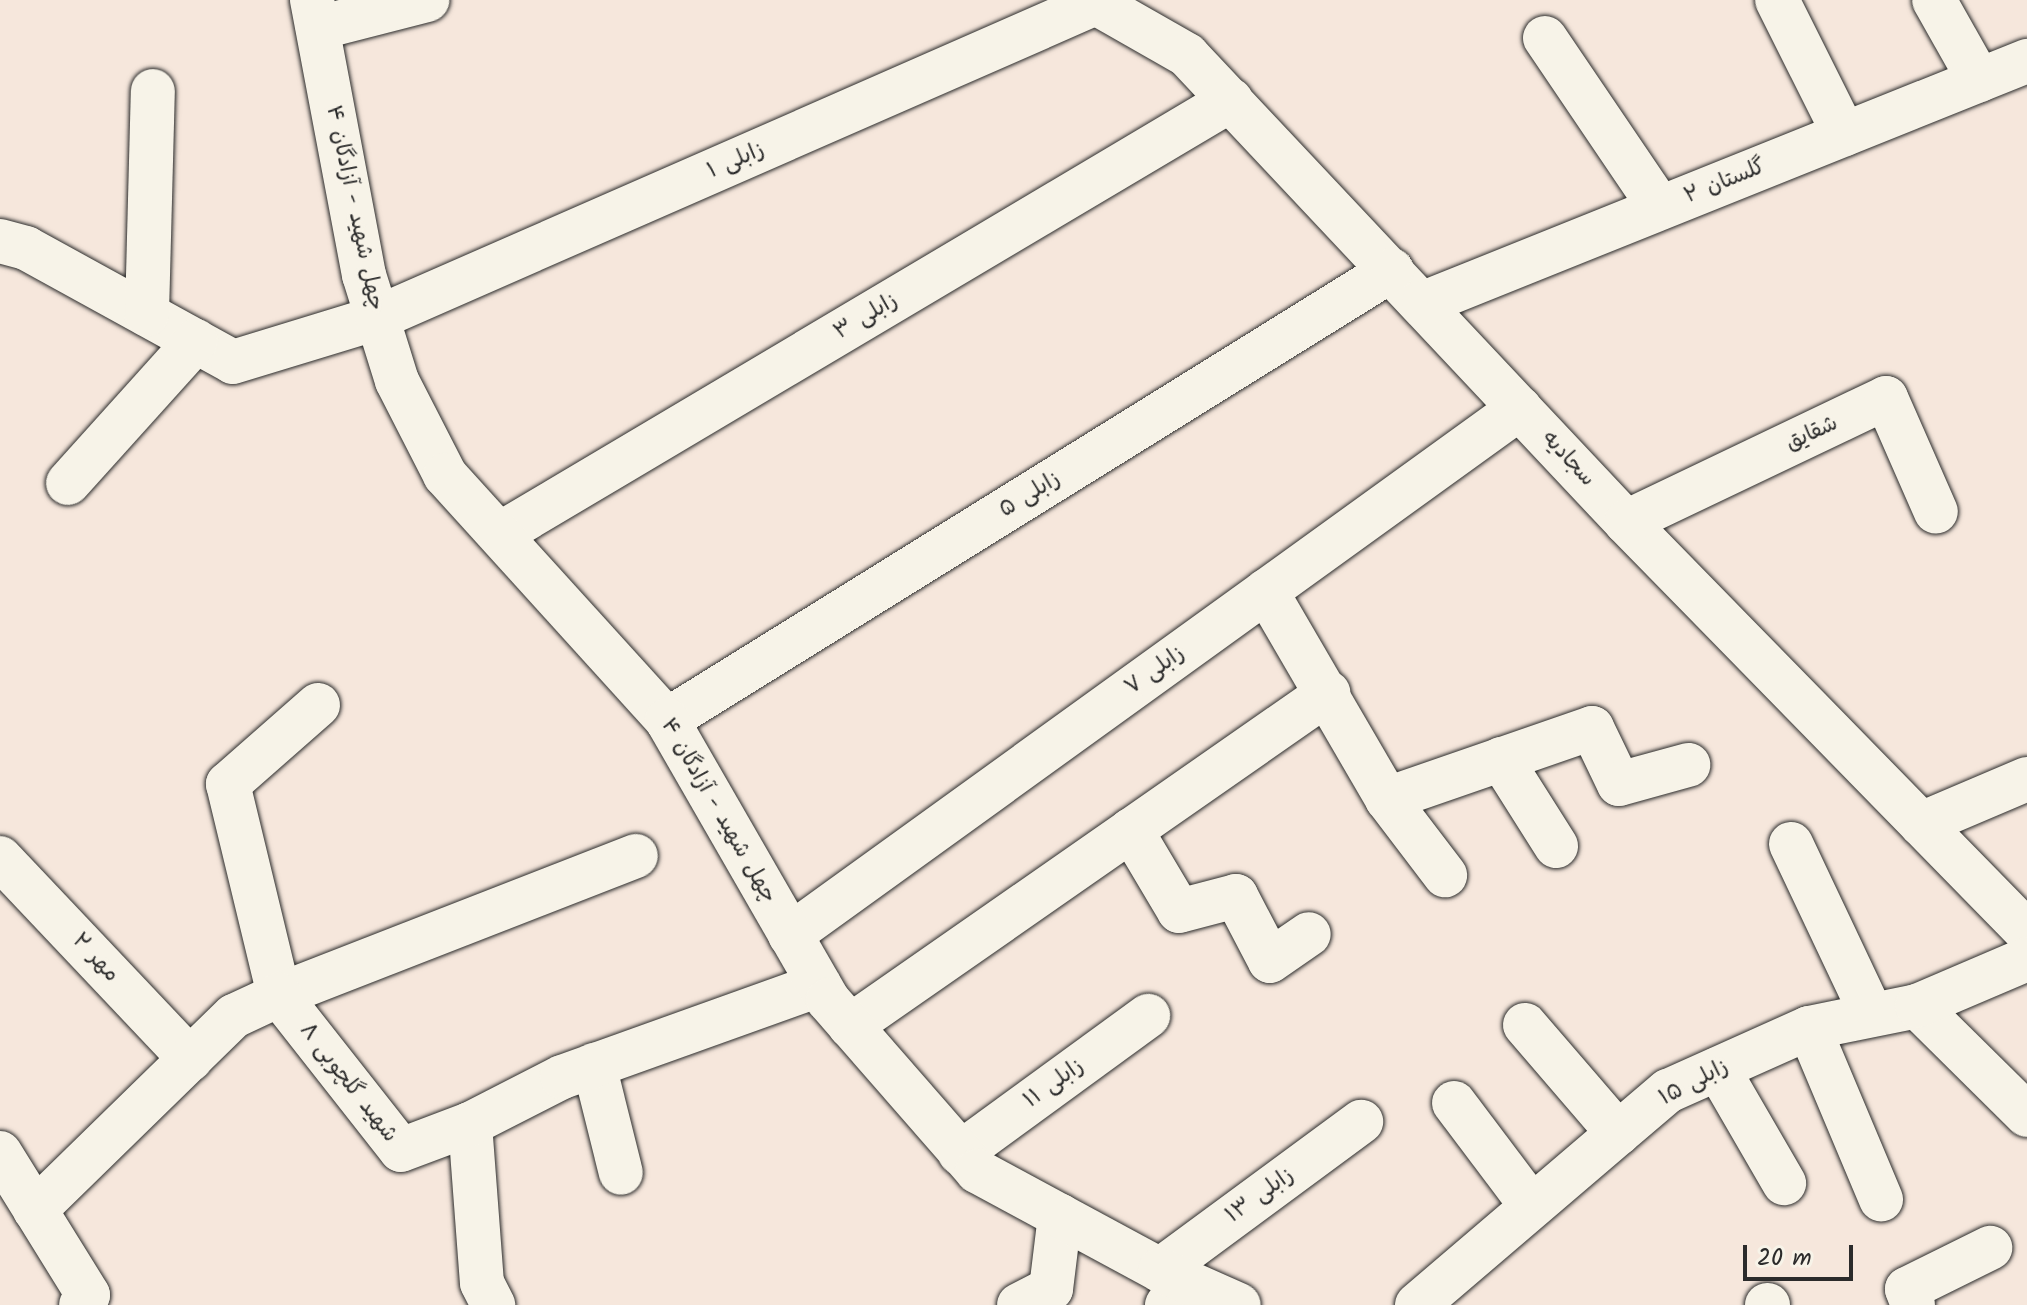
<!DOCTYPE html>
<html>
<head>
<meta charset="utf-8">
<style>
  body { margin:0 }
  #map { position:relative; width:2027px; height:1305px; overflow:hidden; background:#f6e7dc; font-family:Kalam,"Playpen Sans Arabic",sans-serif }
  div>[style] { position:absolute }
  .roads { filter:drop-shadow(0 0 2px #2b2b2b) drop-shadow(0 0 2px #2b2b2b) }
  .minor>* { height:44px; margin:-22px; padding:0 22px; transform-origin:22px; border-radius:22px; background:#f7f3e8 }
  .tertiary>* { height:44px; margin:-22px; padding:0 22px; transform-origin:22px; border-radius:22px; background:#f7f3e8 }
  span { translate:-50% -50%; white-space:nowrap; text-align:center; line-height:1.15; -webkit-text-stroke:7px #f7f3e8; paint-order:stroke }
  .street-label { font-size:22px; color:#2b2b2b }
  .scale { position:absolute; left:1743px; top:1245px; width:110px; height:36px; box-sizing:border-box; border:4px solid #2b2b2b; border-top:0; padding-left:10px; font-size:24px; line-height:28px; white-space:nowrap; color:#2b2b2b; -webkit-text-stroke:6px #f7f3e8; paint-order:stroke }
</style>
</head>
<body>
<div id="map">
  <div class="roads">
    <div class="minor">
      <i style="left:1777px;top:0;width:150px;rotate:63.4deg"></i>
      <i style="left:1934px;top:0;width:92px;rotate:60.6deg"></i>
      <i style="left:1096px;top:3px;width:105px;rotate:29.7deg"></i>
      <i style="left:1187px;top:55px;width:641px;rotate:46.77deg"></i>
      <i style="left:1626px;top:522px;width:573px;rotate:45.64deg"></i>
      <i style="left:318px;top:28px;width:113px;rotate:-14.4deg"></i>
      <i style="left:1545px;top:38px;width:205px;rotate:55.9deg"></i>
      <i style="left:0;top:241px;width:27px;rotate:15deg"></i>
      <i style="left:26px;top:248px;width:236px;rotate:28.8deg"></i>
      <i style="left:233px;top:362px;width:151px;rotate:-17deg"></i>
      <i style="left:377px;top:318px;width:785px;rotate:-23.66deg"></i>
      <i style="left:1424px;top:303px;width:650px;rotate:-21.87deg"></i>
      <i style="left:147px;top:314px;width:223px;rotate:-88.5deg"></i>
      <i style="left:68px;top:483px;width:191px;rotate:-48deg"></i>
      <i style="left:1626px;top:522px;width:288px;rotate:-25.5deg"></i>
      <i style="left:1886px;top:398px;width:124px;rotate:66.3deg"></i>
      <i style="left:500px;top:534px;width:850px;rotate:-30.7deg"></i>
      <i style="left:1266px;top:591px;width:241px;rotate:59.8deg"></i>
      <i style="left:1387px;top:799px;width:96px;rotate:52.7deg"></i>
      <i style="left:318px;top:705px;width:120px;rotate:138.7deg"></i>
      <i style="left:228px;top:784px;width:217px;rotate:76.4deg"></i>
      <i style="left:279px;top:995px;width:383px;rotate:-21.3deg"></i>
      <i style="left:667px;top:720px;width:853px;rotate:-31.83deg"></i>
      <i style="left:1501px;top:759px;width:103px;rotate:57.7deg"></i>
      <i style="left:1387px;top:799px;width:217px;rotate:-19.1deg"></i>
      <i style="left:1592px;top:728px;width:62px;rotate:64.3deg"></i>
      <i style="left:1619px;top:784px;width:72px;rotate:-15.4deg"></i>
      <i style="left:1921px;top:824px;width:115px;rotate:-23deg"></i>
      <i style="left:1131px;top:830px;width:94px;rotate:59.3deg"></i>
      <i style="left:1179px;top:911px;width:59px;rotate:-14.7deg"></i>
      <i style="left:1236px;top:896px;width:73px;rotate:62.4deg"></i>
      <i style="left:1270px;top:961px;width:47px;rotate:-34.7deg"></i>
      <i style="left:1791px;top:844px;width:187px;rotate:64.7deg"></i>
      <i style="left:0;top:858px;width:277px;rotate:46.6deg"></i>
      <i style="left:790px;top:935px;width:900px;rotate:-35.83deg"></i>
      <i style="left:1917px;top:1006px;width:155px;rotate:44.7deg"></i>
      <i style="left:1525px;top:1025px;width:143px;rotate:49.3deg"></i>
      <i style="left:850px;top:1026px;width:583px;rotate:-34.86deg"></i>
      <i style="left:1809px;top:1028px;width:186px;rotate:67.2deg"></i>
      <i style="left:594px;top:1065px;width:111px;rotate:76deg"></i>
      <i style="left:1718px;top:1069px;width:132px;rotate:59.9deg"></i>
      <i style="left:1454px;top:1103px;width:128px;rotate:53deg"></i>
      <i style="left:470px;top:1124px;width:159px;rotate:85.7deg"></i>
      <i style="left:482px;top:1283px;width:25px;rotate:63deg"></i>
      <i style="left:0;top:1153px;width:167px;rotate:58.2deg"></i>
      <i style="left:88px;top:1295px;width:12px;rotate:125deg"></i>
      <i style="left:960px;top:1153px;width:233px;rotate:-36.1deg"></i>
      <i style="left:35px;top:1210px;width:278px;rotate:-44.3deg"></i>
      <i style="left:234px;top:1016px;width:50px;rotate:-25deg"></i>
      <i style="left:279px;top:995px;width:197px;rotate:51.8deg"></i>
      <i style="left:401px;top:1150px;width:74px;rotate:-20.6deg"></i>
      <i style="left:470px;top:1124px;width:103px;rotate:-27.1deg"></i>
      <i style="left:562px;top:1077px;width:273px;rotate:-19.7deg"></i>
      <i style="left:1160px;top:1270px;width:250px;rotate:-36.4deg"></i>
      <i style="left:1019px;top:1305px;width:36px;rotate:-27deg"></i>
      <i style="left:1051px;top:1289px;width:74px;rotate:-83deg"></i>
      <i style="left:1167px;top:1305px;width:29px;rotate:-55deg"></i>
      <i style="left:1417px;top:1305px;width:330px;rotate:-40.5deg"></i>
      <i style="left:1668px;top:1091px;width:154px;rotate:-24.1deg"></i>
      <i style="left:1809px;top:1028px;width:110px;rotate:-11.5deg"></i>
      <i style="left:1917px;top:1006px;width:120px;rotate:-23.1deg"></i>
      <i style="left:1767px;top:1305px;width:1px"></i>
      <i style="left:1913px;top:1305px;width:17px;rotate:-111deg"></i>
      <i style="left:1907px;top:1289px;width:93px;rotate:-26.3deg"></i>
    </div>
    <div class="tertiary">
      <i style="left:312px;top:0;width:280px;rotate:79.3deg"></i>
      <i style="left:364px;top:275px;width:111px;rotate:72.7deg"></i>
      <i style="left:397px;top:381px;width:106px;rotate:62.9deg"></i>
      <i style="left:445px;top:475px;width:331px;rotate:47.8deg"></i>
      <i style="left:667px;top:720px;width:323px;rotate:60.1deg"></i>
      <i style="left:828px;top:1000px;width:227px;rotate:48.9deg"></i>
      <i style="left:977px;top:1171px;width:208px;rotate:28.4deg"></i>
      <i style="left:1160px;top:1270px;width:86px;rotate:23.9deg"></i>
    </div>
  </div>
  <div class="street-label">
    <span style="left:736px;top:161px;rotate:-24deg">زابلی ۱</span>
    <span style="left:1725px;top:182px;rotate:-22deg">گلستان ۲</span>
    <span style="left:354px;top:208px;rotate:78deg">چهل شهید - آزادگان ۴</span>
    <span style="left:866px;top:317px;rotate:-31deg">زابلی ۳</span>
    <span style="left:1812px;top:434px;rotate:-25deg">شقایق</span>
    <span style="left:1568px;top:459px;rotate:47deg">سجادیه</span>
    <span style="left:1030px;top:495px;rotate:-32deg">زابلی ۵</span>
    <span style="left:1155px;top:671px;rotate:-36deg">زابلی ۷</span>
    <span style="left:718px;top:811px;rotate:60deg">چهل شهید - آزادگان ۴</span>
    <span style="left:95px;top:958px;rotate:47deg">مهر ۲</span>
    <span style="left:348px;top:1083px;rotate:52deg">شهید گلچوبی ۸</span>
    <span style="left:1694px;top:1083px;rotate:-28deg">زابلی ۱۵</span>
    <span style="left:1054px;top:1084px;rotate:-36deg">زابلی ۱۱</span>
    <span style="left:1260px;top:1196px;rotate:-36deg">زابلی ۱۳</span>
  </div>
  <div class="scale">20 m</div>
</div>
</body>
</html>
